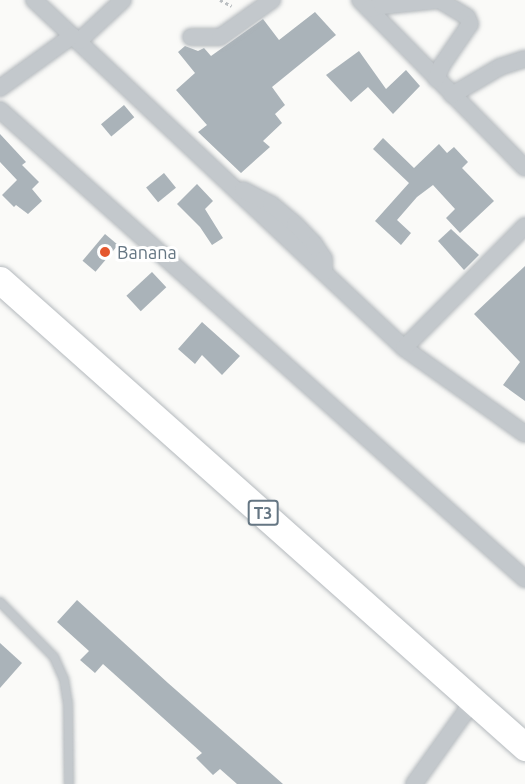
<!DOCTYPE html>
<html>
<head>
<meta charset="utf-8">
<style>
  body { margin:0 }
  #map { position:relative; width:525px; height:784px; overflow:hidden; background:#fafaf8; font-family:Ubuntu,sans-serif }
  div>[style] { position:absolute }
  .building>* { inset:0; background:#aab3b9; transform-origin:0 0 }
  .path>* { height:3px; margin-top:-1.5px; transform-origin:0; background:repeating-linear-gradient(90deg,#bbbfc2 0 3px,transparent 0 6px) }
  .roads { filter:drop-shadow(0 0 2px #b4b9bd) drop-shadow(0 0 2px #b4b9bd) }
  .service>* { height:8px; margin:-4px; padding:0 4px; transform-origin:4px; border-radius:4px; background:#c3c8cc }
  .minor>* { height:16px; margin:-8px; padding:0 8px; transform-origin:8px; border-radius:8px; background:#c3c8cc }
  .trunk>* { height:27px; margin:-13.5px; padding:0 13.5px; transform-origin:13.5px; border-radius:13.5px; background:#fff }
  .dots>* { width:16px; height:16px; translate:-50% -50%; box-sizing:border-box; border:3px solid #fff; border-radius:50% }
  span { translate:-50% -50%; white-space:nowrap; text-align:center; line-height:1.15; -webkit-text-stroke:6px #fff; paint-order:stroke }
  .shield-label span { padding:2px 4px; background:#fff; border:2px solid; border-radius:4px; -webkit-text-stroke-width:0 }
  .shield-label { font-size:16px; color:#657683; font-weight:700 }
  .poi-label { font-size:18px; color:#657683 }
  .left { translate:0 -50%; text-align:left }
</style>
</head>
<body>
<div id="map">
  <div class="building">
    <i style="clip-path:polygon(315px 12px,336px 35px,272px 87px,285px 105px,275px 114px,282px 123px,263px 141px,270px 147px,241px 173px,198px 132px,207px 125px,176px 90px,195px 73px,178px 52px,185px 46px,198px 51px,204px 48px,211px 56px,263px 19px,279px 40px)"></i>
    <i style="clip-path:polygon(359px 51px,386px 89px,406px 70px,420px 86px,393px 114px,368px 87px,351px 102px,326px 75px)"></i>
    <i style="left:124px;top:105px;width:16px;height:30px;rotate:50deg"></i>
    <i style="clip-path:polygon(0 134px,26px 162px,22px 165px,39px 182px,32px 189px,42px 201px,28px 214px,16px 205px,14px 207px,2px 195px,17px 180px,0 162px)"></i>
    <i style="clip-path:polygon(383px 138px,414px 168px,439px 144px,447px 153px,454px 147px,468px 162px,462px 168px,494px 201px,460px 233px,446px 218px,455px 209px,433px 185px,417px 197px,397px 220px,411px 233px,401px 245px,375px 221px,409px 183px,373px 149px)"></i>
    <i style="left:164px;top:173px;width:19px;height:23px;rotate:51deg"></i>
    <i style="clip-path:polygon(197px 184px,213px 201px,205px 209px,223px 238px,212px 245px,200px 227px,177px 204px)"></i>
    <i style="clip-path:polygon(451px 229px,479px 255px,464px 270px,438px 241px)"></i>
    <i style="left:105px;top:234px;width:17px;height:35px;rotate:40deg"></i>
    <i style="clip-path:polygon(525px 266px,525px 401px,503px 385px,520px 362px,474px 314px)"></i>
    <i style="left:152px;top:272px;width:21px;height:35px;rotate:47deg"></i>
    <i style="clip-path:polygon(202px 322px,240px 356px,222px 375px,202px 355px,195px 364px,178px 349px)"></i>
    <i style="clip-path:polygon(77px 600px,168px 683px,283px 784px,237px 784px,220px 769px,213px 775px,196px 758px,202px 753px,103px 664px,95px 673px,80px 660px,89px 651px,57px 622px)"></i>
    <i style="clip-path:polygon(0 643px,22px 663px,0 688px)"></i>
  </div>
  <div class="path">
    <i style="left:220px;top:0;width:13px;rotate:27deg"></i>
  </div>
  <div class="roads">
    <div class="service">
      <i style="left:0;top:602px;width:77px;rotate:45.5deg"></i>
      <i style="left:54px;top:657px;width:24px;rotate:66deg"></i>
      <i style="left:64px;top:679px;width:24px;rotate:81deg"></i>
      <i style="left:68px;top:703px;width:81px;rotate:89.3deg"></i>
    </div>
    <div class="minor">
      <i style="left:34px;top:0;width:508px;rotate:43.24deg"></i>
      <i style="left:404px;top:348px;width:148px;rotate:35.4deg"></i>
      <i style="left:360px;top:0;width:235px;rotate:45.5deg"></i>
      <i style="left:369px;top:9px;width:13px;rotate:-13deg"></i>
      <i style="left:382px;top:6px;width:57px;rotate:-6deg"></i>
      <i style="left:439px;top:0;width:33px;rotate:31deg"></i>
      <i style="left:467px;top:17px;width:8px;rotate:67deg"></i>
      <i style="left:470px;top:24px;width:50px;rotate:124.3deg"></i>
      <i style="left:442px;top:65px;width:15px;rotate:113deg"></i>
      <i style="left:191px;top:37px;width:29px"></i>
      <i style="left:220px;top:37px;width:64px;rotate:-35.4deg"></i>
      <i style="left:79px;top:41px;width:60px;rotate:-43deg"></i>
      <i style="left:0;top:88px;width:89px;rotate:-35.8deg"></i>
      <i style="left:452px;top:95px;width:56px;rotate:-30.3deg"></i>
      <i style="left:500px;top:67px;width:26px;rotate:-18deg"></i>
      <i style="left:0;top:110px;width:704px;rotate:41.78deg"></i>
      <i style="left:243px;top:190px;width:31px;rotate:27deg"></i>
      <i style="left:271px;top:204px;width:31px;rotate:40deg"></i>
      <i style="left:295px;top:224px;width:28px;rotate:46deg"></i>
      <i style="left:314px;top:244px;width:18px;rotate:56deg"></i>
      <i style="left:324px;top:259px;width:13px;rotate:90deg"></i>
      <i style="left:404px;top:348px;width:172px;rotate:-45.2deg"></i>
      <i style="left:414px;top:784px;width:103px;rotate:-54.5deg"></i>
    </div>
    <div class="trunk">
      <i style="left:0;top:280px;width:703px;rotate:41.65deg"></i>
    </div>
  </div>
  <div class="dots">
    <i style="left:105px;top:252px;background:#e4572e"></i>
  </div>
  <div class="shield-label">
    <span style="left:263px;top:513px">T3</span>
  </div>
  <div class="poi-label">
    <span class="left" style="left:117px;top:252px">Banana</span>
  </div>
</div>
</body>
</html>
